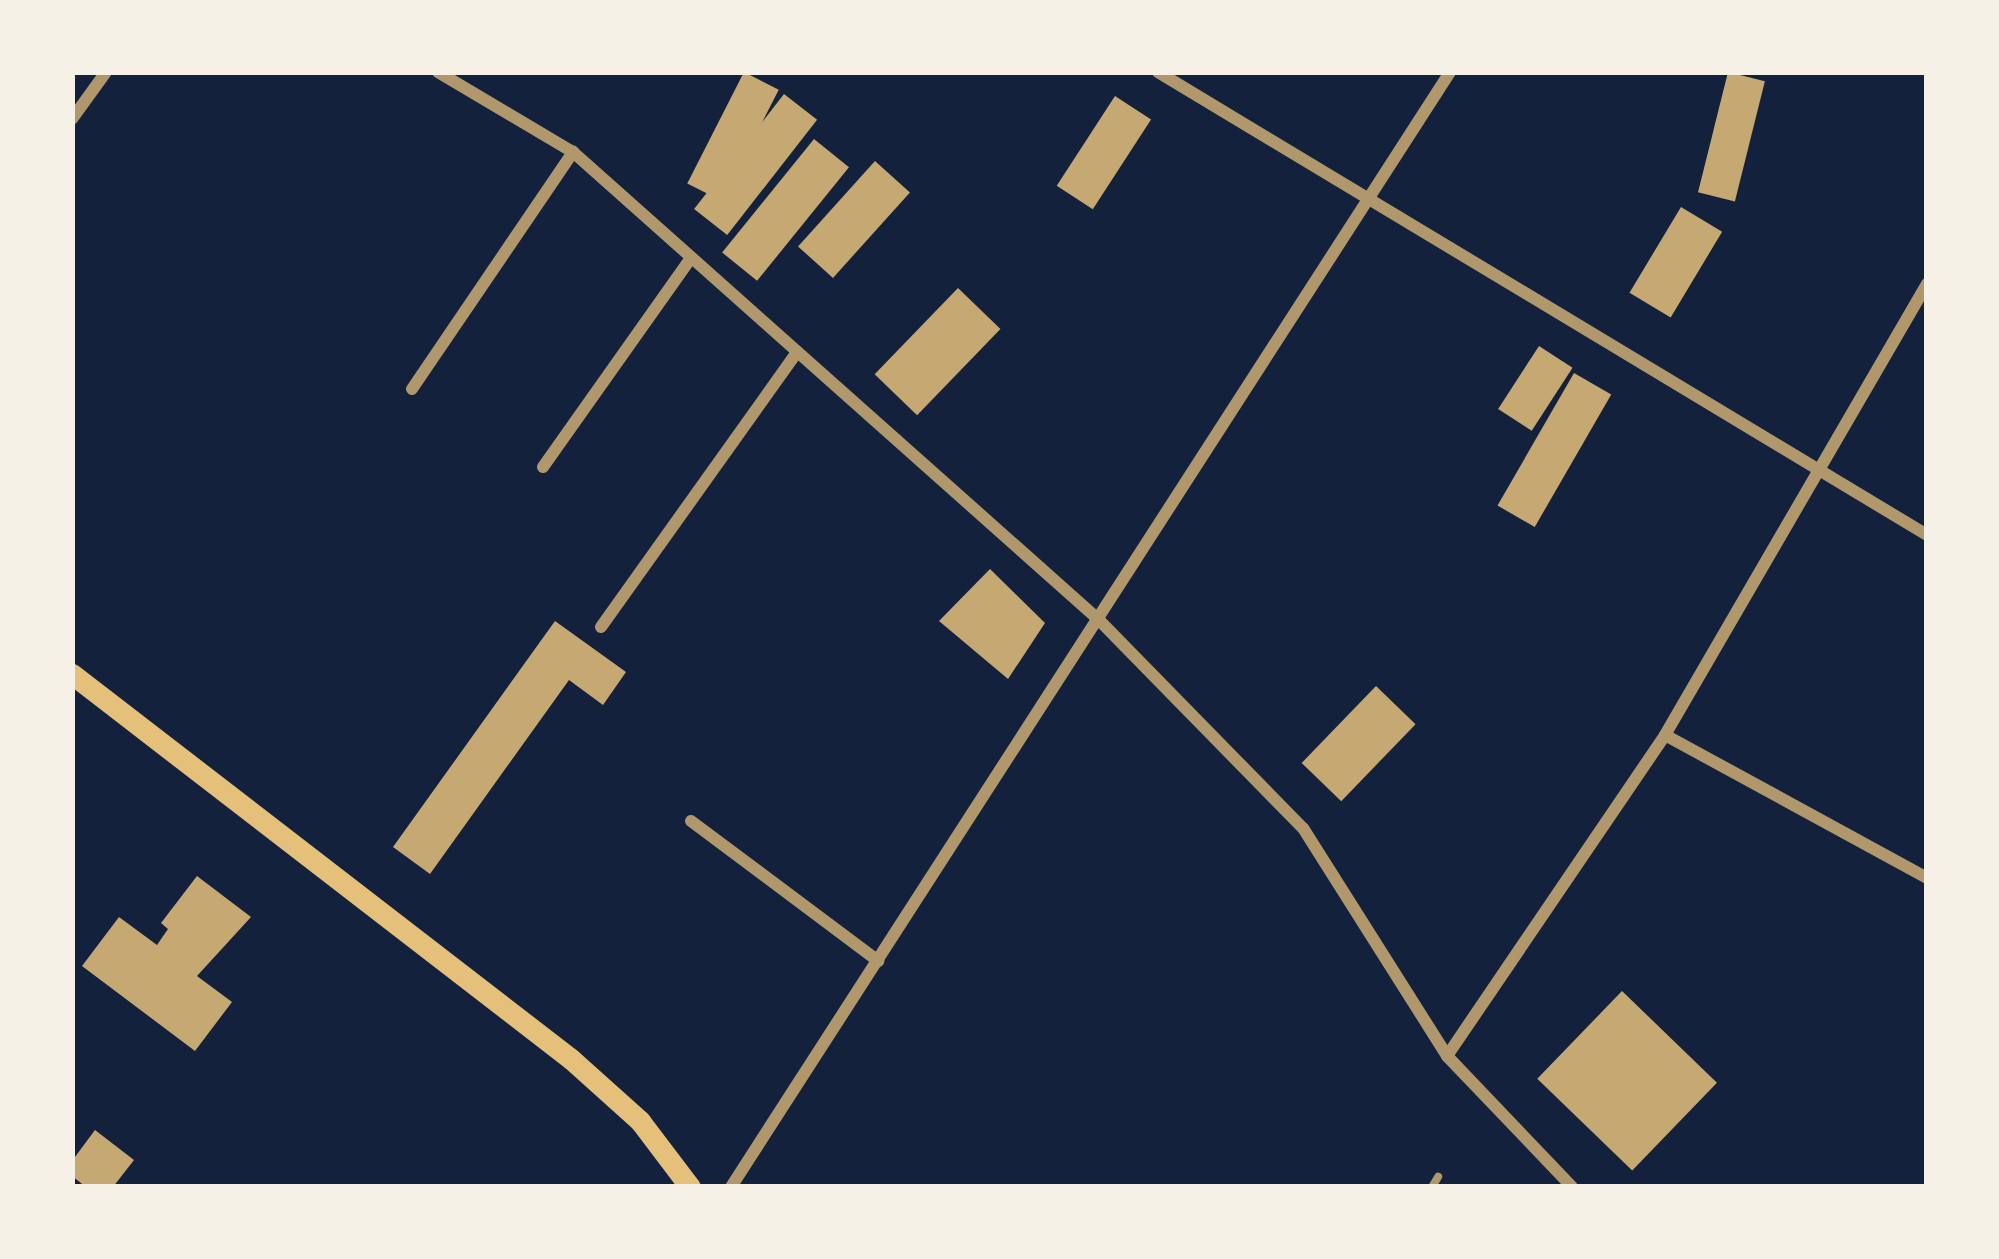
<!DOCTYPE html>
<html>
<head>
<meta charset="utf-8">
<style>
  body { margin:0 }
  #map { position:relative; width:1999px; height:1259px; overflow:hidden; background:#14213d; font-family:"Work Sans",sans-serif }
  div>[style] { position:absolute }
  .building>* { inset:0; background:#c6a872; transform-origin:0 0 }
  .service>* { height:8px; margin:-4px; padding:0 4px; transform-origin:4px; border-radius:4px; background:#b1986c }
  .minor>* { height:12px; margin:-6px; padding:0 6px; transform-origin:6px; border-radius:6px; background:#b1986c }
  .secondary>* { height:21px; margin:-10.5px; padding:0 10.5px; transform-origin:10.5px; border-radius:10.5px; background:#e5c07b }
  span { translate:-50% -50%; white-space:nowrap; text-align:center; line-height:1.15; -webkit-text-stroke:9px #f6f1e7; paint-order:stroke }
  .frame { position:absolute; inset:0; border:75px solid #f6f1e7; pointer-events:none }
</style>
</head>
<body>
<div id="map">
  <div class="building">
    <i style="left:744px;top:72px;width:39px;height:125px;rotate:27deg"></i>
    <i style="left:1728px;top:72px;width:38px;height:124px;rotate:14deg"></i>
    <i style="left:784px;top:94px;width:42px;height:146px;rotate:38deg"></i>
    <i style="left:1115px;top:96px;width:43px;height:107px;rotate:33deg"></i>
    <i style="left:814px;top:139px;width:45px;height:146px;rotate:39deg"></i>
    <i style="left:875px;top:161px;width:47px;height:115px;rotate:42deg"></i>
    <i style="left:1681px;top:207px;width:48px;height:100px;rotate:31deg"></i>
    <i style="left:958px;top:288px;width:59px;height:120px;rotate:44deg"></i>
    <i style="left:1539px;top:346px;width:40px;height:75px;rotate:33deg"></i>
    <i style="left:1574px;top:373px;width:43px;height:153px;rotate:30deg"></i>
    <i style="clip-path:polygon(990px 569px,1045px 623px,1008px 679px,939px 621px)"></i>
    <i style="clip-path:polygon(555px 621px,626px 672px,603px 705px,569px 680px,430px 874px,393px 847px)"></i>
    <i style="left:1376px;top:686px;width:55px;height:107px;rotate:44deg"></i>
    <i style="clip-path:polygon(197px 876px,251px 917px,197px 976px,232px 1002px,195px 1051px,82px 966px,119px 917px,157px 945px,168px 929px,161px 923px)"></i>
    <i style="left:1622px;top:991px;width:132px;height:122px;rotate:44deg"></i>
    <i style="clip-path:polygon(95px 1130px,134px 1160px,113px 1187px,86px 1187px,72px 1176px,72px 1161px)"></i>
  </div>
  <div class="service">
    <i style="left:1432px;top:1187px;width:12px;rotate:-59deg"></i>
  </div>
  <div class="minor">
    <i style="left:438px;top:72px;width:157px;rotate:30.7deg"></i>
    <i style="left:573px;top:152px;width:704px;rotate:41.66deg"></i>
    <i style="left:1099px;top:620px;width:291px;rotate:45.6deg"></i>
    <i style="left:1303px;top:828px;width:270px;rotate:57.7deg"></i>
    <i style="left:1447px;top:1056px;width:181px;rotate:46.3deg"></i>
    <i style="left:1158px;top:72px;width:898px;rotate:31.05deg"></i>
    <i style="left:72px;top:119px;width:58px;rotate:-54.1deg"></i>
    <i style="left:412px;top:389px;width:287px;rotate:-55.8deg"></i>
    <i style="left:543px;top:467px;width:256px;rotate:-54.7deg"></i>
    <i style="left:601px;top:627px;width:338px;rotate:-54.5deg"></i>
    <i style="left:1665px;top:735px;width:298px;rotate:28.6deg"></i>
    <i style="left:691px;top:821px;width:234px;rotate:36.8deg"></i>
    <i style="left:1447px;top:1056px;width:388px;rotate:-55.8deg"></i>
    <i style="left:1665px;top:735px;width:522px;rotate:-59.85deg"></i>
    <i style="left:731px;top:1187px;width:1327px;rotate:-57.18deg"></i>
  </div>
  <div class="secondary">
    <i style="left:72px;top:674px;width:630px;rotate:37.65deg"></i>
    <i style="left:571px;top:1059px;width:93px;rotate:41.9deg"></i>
    <i style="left:640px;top:1121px;width:83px;rotate:52.9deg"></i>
  </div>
  <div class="frame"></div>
</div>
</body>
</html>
